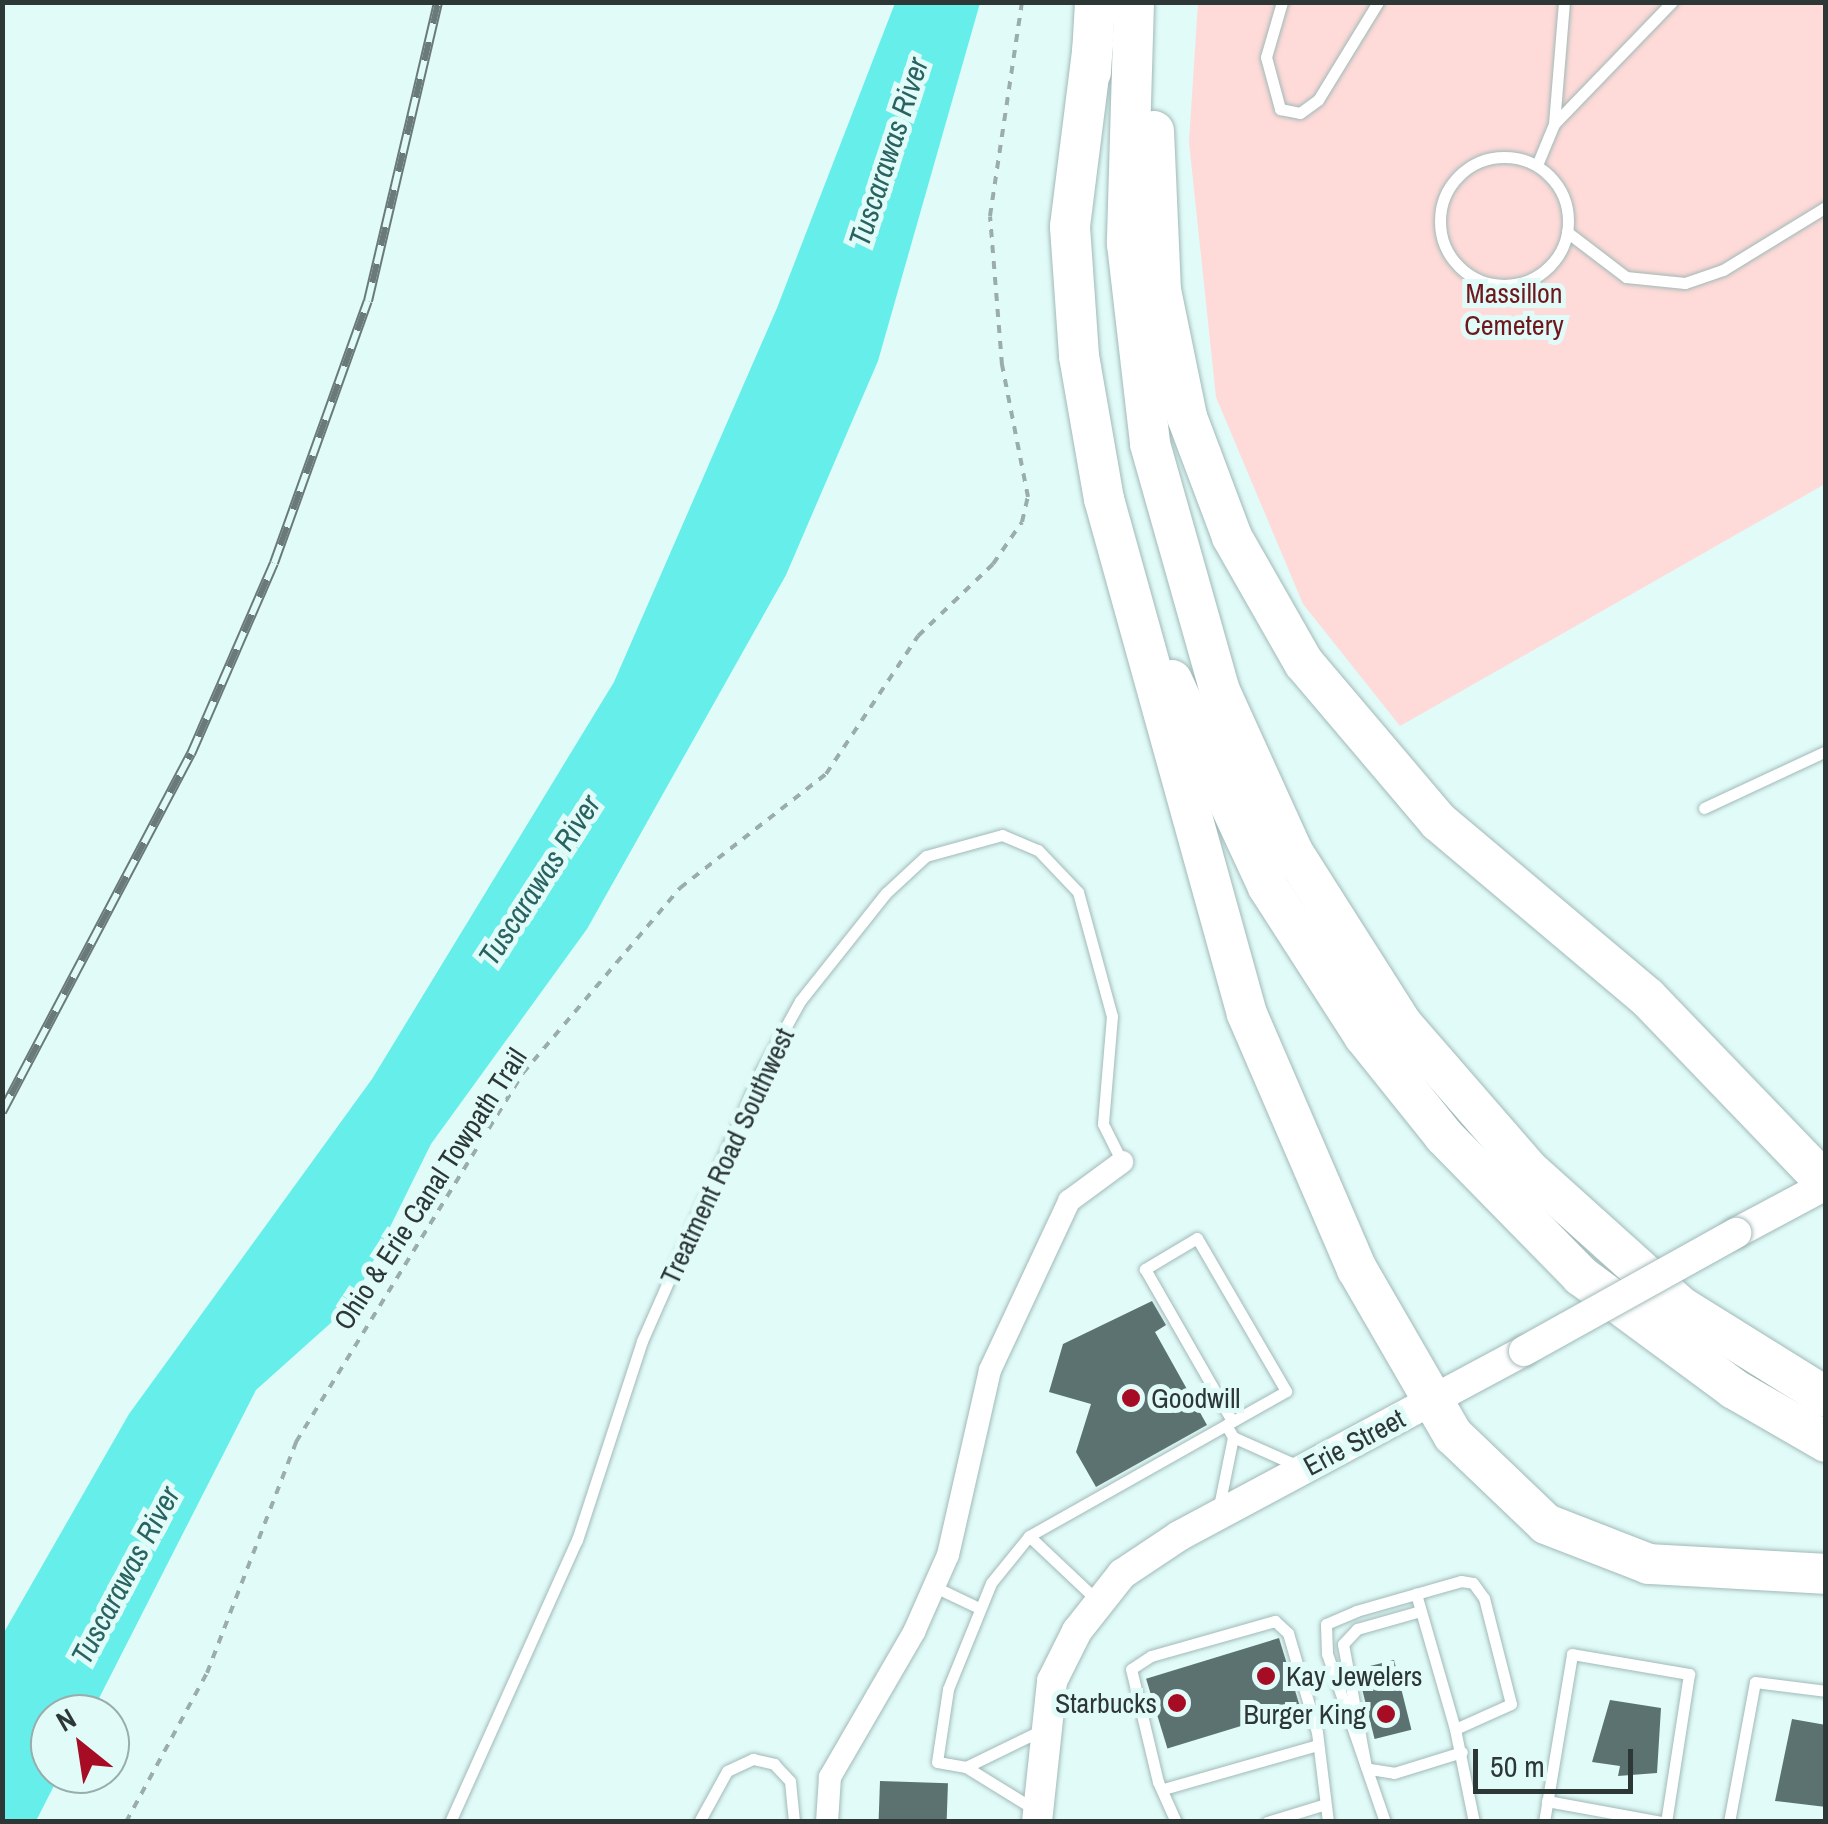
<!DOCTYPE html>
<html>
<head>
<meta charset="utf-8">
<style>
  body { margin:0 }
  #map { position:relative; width:1828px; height:1824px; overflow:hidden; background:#e1fbf9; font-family:"Archivo Narrow",sans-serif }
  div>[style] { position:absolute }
  .green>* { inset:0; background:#fedad8 }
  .water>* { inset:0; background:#66efea }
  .building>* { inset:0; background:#5b7271; transform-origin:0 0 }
  .path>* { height:4px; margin-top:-2px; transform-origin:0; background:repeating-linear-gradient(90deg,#9aadac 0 8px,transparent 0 16px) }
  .roads { filter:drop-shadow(0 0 2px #a1bab8) drop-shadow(0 0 2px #a1bab8) }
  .lane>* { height:11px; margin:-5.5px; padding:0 5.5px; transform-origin:5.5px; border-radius:5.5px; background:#fff }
  .lane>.ring { margin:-5.5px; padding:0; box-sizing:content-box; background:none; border:11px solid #fff; border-radius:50% }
  .street>* { height:22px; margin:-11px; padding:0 11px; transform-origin:11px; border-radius:11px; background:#fff }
  .secondary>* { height:30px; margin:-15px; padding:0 15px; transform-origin:15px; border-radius:15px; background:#fff }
  .highway>* { height:40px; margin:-20px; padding:0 20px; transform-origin:20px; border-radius:20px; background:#fff }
  .rail>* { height:10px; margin-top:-5px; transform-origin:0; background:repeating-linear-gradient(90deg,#e1fbf9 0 19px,#6a7a78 0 38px); box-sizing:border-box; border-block:2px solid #6a7a78 }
  .bridges { filter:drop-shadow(0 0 2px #a1bab8) drop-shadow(0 0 2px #a1bab8) }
  .secondary-bridge>* { height:30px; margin:-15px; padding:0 15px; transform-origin:15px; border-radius:15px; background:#fff }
  .dots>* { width:28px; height:28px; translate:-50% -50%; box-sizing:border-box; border:5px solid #e1fbf9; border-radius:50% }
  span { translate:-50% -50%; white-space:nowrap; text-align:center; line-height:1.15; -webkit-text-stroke:10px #e1fbf9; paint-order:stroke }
  .park-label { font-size:28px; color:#6e181d }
  .street-label { font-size:28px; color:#2d3736 }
  .poi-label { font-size:28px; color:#2d3736 }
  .left { translate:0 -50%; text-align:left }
  .right { translate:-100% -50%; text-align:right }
  .water-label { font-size:30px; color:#296260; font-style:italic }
  .frame { position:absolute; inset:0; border:5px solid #2d3736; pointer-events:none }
  .north { position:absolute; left:30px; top:1694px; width:100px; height:100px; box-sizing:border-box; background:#e1fbf9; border:2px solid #99adab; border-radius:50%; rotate:330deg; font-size:28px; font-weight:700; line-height:40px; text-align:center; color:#2d3736 }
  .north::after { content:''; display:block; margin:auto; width:35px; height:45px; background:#a60c23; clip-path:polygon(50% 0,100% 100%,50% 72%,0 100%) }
  .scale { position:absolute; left:1473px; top:1749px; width:160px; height:45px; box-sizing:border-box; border:5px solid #2d3736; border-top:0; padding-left:12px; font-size:30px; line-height:35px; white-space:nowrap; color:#2d3736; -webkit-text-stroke:8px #e1fbf9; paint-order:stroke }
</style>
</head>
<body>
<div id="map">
  <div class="green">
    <i style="clip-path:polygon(1198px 3px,1825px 3px,1825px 484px,1400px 726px,1303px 604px,1216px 397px,1189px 142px)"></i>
  </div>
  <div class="water">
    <i style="clip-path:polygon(895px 3px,980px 3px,878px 361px,786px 575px,587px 929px,431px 1144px,352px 1304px,256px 1390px,91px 1714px,50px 1714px,50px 1774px,60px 1774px,36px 1821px,3px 1821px,3px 1634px,129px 1414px,372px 1079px,614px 682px,777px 308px)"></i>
  </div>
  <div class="building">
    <i style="clip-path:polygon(1152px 1301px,1166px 1325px,1155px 1332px,1207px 1425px,1096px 1487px,1076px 1452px,1091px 1404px,1049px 1392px,1063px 1344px)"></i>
    <i style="left:1279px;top:1638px;width:73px;height:139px;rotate:73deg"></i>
    <i style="left:1394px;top:1660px;width:72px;height:38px;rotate:76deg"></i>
    <i style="clip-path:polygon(1610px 1700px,1661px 1708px,1657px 1773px,1618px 1776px,1620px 1766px,1592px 1762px)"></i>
    <i style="clip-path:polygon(1792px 1719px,1826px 1725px,1826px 1807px,1775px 1801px)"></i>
    <i style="left:880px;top:1781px;width:68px;height:41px;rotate:2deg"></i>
  </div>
  <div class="path">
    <i style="left:126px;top:1822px;width:170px;rotate:-61.5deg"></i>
    <i style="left:207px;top:1673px;width:248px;rotate:-68.9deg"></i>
    <i style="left:296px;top:1442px;width:433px;rotate:-58.4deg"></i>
    <i style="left:523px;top:1073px;width:243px;rotate:-49.7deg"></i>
    <i style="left:680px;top:888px;width:185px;rotate:-38deg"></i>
    <i style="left:826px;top:774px;width:166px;rotate:-56.3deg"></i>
    <i style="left:918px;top:636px;width:104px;rotate:-43.8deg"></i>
    <i style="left:993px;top:564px;width:51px;rotate:-55.4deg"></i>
    <i style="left:1022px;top:522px;width:26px;rotate:-77deg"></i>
    <i style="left:1028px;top:497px;width:135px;rotate:-101.1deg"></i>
    <i style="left:1002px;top:365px;width:149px;rotate:-94.6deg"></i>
    <i style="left:990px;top:216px;width:216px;rotate:-81.5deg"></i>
  </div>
  <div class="roads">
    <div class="lane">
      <i style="left:1282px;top:2px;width:57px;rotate:106.2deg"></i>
      <i style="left:1266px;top:57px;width:54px;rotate:74.9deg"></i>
      <i style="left:1280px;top:109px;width:20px;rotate:11deg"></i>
      <i style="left:1300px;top:113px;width:22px;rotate:-36deg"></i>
      <i style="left:1318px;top:100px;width:115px;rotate:-58.5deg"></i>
      <i style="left:1564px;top:2px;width:122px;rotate:94.7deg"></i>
      <i style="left:1554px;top:124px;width:170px;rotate:-46deg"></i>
      <i class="ring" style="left:1440px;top:157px;width:117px;height:117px"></i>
      <i style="left:1537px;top:165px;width:44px;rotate:-67.5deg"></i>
      <i style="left:1567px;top:232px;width:74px;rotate:37.3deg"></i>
      <i style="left:1626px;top:277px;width:59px;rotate:5.8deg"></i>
      <i style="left:1685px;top:283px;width:40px;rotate:-18.9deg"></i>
      <i style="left:1723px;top:270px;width:121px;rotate:-31.5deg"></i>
      <i style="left:1704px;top:808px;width:135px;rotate:-25deg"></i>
      <i style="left:1226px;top:1425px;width:14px;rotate:60deg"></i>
      <i style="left:1233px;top:1437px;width:71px;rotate:24deg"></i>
      <i style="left:1218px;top:1511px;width:76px;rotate:-78.5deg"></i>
      <i style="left:1029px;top:1536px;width:95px;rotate:43.3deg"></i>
      <i style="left:935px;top:1587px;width:49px;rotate:25.5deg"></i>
      <i style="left:1455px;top:1729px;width:95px;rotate:78.5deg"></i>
      <i style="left:966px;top:1767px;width:85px;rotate:-26deg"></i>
      <i style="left:1366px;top:1767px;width:125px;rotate:-100.6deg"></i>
      <i style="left:1343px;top:1644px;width:21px;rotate:-47deg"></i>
      <i style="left:1357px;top:1629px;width:66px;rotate:-15.9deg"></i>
      <i style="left:1370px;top:1769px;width:24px;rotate:9deg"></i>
      <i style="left:1394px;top:1773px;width:71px;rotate:-17.2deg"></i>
      <i style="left:1167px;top:1788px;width:153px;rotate:-15.9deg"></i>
      <i style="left:1547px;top:1801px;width:116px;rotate:10.4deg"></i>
      <i style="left:1034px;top:1809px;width:80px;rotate:-148.3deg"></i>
      <i style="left:966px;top:1767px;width:29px;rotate:-170deg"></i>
      <i style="left:937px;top:1762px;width:74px;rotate:-81.4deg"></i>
      <i style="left:948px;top:1689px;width:114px;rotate:-67.9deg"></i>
      <i style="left:991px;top:1583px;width:60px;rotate:-51deg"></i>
      <i style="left:1029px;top:1536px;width:295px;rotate:-29.4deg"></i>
      <i style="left:1286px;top:1391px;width:177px;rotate:-120.2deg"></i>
      <i style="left:1197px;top:1238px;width:61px;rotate:149.2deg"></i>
      <i style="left:1145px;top:1269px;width:175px;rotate:60.2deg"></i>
      <i style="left:450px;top:1822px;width:309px;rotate:-65.8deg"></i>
      <i style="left:577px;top:1540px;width:209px;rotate:-71.9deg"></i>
      <i style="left:642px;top:1341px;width:293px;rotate:-66.2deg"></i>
      <i style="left:760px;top:1073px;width:82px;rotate:-60.9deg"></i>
      <i style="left:800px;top:1001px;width:138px;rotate:-51.5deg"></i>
      <i style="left:886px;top:893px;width:54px;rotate:-42.8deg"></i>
      <i style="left:926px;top:856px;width:79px;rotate:-15.4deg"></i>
      <i style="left:1002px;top:835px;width:39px;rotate:23deg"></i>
      <i style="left:1038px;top:850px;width:58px;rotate:46.4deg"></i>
      <i style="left:1078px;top:892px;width:129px;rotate:74.7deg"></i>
      <i style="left:1112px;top:1016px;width:108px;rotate:94.8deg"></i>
      <i style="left:1103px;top:1124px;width:42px;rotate:63.4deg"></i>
      <i style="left:699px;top:1822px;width:58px;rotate:-61.2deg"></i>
      <i style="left:727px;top:1771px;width:29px;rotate:-25deg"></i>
      <i style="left:753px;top:1759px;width:22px;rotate:13deg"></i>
      <i style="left:774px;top:1764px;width:23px;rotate:47deg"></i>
      <i style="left:790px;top:1781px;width:41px;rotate:84.4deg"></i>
      <i style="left:1176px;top:1822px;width:44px;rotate:-114.2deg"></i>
      <i style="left:1158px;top:1782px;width:116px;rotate:-103.4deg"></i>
      <i style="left:1131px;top:1669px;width:24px;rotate:-33deg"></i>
      <i style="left:1151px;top:1656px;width:129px;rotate:-15.8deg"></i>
      <i style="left:1275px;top:1621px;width:18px;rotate:43deg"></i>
      <i style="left:1288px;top:1633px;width:103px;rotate:73.7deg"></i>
      <i style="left:1317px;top:1732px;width:91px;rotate:83deg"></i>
      <i style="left:1267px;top:1822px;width:59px;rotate:-16.9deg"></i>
      <i style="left:1385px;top:1822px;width:178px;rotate:-109deg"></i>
      <i style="left:1327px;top:1654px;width:30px;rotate:-92deg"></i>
      <i style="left:1326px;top:1624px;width:33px;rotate:-23deg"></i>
      <i style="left:1356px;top:1611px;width:109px;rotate:-15.9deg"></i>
      <i style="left:1461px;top:1581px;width:12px;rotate:9deg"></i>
      <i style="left:1473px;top:1583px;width:19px;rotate:54deg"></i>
      <i style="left:1484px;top:1598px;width:109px;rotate:75.7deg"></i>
      <i style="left:1511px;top:1704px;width:61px;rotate:155.9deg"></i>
      <i style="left:1455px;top:1729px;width:141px;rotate:-106.1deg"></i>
      <i style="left:1544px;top:1822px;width:170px;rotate:-80.5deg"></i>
      <i style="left:1572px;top:1654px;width:119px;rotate:9.7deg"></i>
      <i style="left:1689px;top:1674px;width:150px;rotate:98.8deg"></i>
      <i style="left:1729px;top:1822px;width:142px;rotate:-79.5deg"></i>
      <i style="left:1755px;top:1682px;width:72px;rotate:7.2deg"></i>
    </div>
    <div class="street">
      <i style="left:827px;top:1822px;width:45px;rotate:-86.2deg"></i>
      <i style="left:830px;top:1777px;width:168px;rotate:-59.9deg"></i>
      <i style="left:914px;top:1632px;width:84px;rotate:-66.2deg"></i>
      <i style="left:948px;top:1555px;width:190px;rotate:-77.2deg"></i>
      <i style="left:990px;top:1370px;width:187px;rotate:-64.9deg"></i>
      <i style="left:1069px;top:1201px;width:66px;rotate:-36.3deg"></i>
    </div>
    <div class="secondary">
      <i style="left:1736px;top:1233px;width:102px;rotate:-28.1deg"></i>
      <i style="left:1037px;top:1822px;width:142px;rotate:-83.9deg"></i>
      <i style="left:1052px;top:1681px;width:56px;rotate:-63.4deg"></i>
      <i style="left:1077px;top:1631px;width:73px;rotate:-51.7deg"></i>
      <i style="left:1122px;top:1574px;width:69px;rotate:-33.7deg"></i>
      <i style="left:1179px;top:1536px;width:391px;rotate:-28.2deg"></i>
    </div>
    <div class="highway">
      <i style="left:1134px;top:2px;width:242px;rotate:91.7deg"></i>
      <i style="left:1127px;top:244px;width:201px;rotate:83.4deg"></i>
      <i style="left:1150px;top:444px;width:257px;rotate:74.2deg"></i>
      <i style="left:1220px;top:691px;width:177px;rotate:65.6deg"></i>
      <i style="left:1293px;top:852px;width:205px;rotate:57.6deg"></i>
      <i style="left:1403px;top:1025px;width:192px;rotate:49deg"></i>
      <i style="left:1529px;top:1170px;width:203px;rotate:42deg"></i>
      <i style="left:1680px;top:1306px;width:172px;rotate:31.9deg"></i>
      <i style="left:1093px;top:44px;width:184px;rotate:97.2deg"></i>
      <i style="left:1070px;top:227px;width:129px;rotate:86deg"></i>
      <i style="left:1079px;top:356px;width:145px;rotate:80.1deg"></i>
      <i style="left:1104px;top:499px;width:534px;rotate:74.48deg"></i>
      <i style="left:1247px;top:1014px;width:278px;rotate:66.7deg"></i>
      <i style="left:1357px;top:1269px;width:192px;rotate:60deg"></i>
      <i style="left:1453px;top:1435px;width:129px;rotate:43.7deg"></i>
      <i style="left:1546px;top:1524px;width:110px;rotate:21.2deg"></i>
      <i style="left:1649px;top:1564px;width:177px;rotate:3.2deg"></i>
      <i style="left:1091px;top:72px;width:70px;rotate:-86.7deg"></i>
      <i style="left:1154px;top:131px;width:159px;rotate:87.5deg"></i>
      <i style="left:1161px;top:290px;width:130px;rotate:78.4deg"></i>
      <i style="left:1187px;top:417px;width:128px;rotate:69.4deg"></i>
      <i style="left:1232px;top:537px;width:145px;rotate:60.3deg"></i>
      <i style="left:1304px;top:663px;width:209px;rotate:49.7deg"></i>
      <i style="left:1439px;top:822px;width:272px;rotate:40.1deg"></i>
      <i style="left:1647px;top:997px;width:258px;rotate:46.1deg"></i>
      <i style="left:1172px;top:680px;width:228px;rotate:65.1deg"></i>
      <i style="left:1268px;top:887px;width:177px;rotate:57.2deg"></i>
      <i style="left:1364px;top:1036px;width:128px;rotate:51.3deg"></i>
      <i style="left:1444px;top:1136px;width:196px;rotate:45.6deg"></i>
      <i style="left:1581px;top:1276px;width:190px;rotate:36.4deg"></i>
      <i style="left:1734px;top:1389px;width:106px;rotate:29.9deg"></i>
    </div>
  </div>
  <div class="rail">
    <i style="left:2px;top:1112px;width:405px;rotate:-62.2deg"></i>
    <i style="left:191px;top:754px;width:208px;rotate:-66.5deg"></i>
    <i style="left:274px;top:563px;width:278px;rotate:-70.3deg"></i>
    <i style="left:368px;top:301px;width:307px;rotate:-76.8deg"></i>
  </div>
  <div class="bridges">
    <div class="secondary-bridge">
      <i style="left:1524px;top:1351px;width:243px;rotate:-29.1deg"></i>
    </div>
  </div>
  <div class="dots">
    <i style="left:1131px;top:1398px;background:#a60c23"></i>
    <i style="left:1266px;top:1676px;background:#a60c23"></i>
    <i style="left:1177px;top:1703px;background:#a60c23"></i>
    <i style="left:1386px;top:1714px;background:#a60c23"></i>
  </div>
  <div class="park-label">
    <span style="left:1514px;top:309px">Massillon<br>Cemetery</span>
  </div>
  <div class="street-label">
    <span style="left:727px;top:1156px;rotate:-65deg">Treatment Road Southwest</span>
    <span style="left:430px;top:1189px;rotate:-57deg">Ohio &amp; Erie Canal Towpath Trail</span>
    <span style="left:1354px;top:1442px;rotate:-28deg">Erie Street</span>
  </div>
  <div class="poi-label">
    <span class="left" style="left:1151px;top:1398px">Goodwill</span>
    <span class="left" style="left:1286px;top:1676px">Kay Jewelers</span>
    <span class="right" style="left:1157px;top:1703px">Starbucks</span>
    <span class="right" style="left:1366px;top:1714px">Burger King</span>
  </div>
  <div class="water-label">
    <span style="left:888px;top:152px;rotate:-72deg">Tuscarawas River</span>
    <span style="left:539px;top:880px;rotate:-57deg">Tuscarawas River</span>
    <span style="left:125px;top:1575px;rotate:-62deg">Tuscarawas River</span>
  </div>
  <div class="frame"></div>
  <div class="north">N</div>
  <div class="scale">50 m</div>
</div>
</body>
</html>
